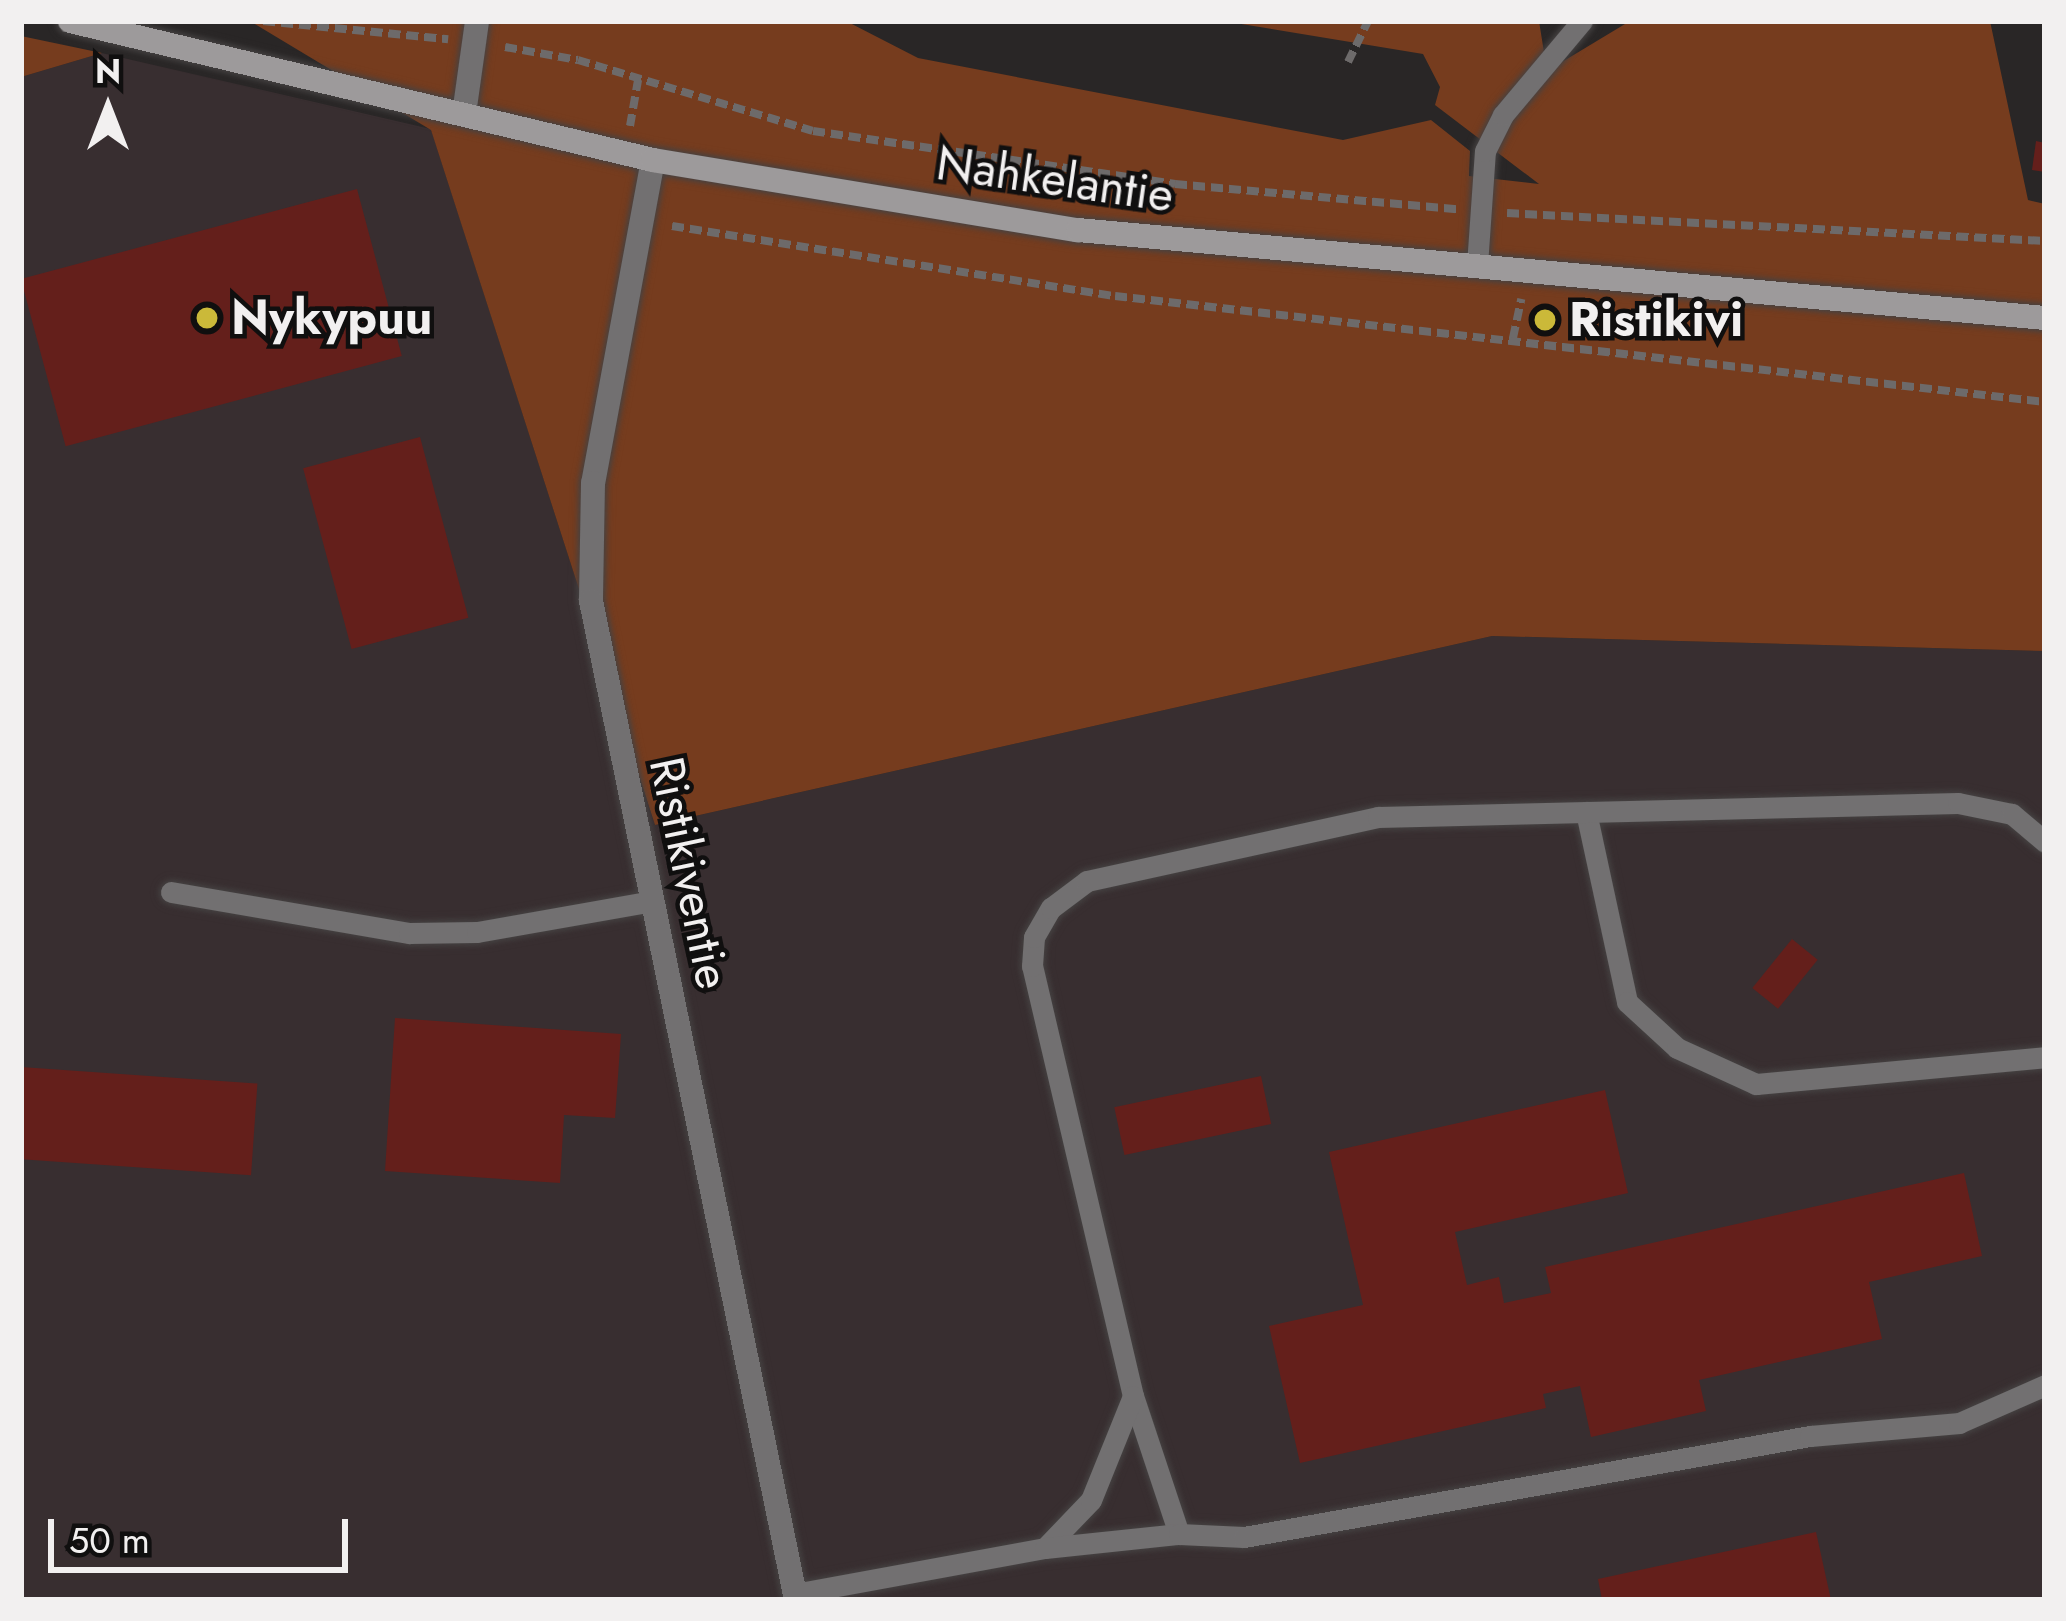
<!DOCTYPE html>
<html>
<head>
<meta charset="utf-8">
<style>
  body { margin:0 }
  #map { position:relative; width:2066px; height:1621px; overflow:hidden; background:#292626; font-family:Jost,sans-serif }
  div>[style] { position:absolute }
  .built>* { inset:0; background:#382e30 }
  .green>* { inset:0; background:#763c1e }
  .building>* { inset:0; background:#641f1b; transform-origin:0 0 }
  .path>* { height:8px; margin-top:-4px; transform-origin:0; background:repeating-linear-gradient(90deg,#6d6a6a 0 12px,transparent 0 18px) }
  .roads { filter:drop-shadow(0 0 3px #454242) drop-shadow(0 0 3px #454242) }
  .service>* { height:21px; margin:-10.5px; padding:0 10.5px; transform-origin:10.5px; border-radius:10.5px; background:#727071 }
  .minor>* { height:24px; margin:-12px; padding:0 12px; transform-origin:12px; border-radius:12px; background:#727071 }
  .tertiary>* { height:24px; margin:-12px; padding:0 12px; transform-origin:12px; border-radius:12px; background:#727071 }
  .secondary>* { height:24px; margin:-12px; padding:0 12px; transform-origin:12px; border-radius:12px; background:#9d9a9b }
  .dots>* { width:33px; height:33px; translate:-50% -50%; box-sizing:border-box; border:6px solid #100f0f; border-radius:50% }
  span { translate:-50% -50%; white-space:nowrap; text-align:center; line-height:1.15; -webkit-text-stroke:9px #100f0f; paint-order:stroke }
  .street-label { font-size:48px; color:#f2f0f0 }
  .poi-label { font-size:48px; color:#f2f0f0; font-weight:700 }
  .left { translate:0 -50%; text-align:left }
  .frame { position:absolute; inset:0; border:24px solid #f2f0f0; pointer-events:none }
  .north { position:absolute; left:48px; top:48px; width:120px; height:120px; -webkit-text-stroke:9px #100f0f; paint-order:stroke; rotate:0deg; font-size:33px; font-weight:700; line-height:48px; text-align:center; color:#f2f0f0 }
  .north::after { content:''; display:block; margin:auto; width:42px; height:54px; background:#f2f0f0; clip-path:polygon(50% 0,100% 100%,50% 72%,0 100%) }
  .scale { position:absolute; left:48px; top:1519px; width:300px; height:54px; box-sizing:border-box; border:6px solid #f2f0f0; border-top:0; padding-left:15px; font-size:36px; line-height:42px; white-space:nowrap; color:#f2f0f0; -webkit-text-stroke:9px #100f0f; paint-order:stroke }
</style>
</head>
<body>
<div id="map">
  <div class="built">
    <i style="clip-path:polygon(102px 53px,431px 129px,655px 825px,1492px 636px,2045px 651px,2045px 1600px,21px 1600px,21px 77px)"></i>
  </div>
  <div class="green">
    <i style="clip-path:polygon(250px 21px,846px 21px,918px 58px,1343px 140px,1431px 120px,1470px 151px,1469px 176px,1539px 184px,1435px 105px,1440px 87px,1423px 54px,1223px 21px,1539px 21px,1547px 71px,1630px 21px,1990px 21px,2028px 200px,2045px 204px,2045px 651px,1492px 636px,655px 825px,431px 130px)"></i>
    <i style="clip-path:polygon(21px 36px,102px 53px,21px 77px)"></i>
  </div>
  <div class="building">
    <i style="clip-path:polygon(2036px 141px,2045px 143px,2045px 172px,2032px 170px)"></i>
    <i style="left:357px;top:189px;width:173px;height:348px;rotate:75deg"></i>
    <i style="left:420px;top:437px;width:187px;height:121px;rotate:75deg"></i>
    <i style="left:1792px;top:939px;width:33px;height:63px;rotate:39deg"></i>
    <i style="clip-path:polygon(395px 1018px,621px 1034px,615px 1118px,564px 1115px,560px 1183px,385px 1171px)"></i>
    <i style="left:21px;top:1067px;width:237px;height:92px;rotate:4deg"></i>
    <i style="left:1261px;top:1076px;width:49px;height:150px;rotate:78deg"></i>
    <i style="clip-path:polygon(1605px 1090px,1628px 1193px,1455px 1232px,1467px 1285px,1499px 1277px,1504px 1303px,1551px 1293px,1545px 1267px,1964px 1173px,1982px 1256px,1869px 1282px,1882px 1339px,1699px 1380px,1706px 1411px,1591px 1437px,1580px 1386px,1543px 1394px,1546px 1408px,1300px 1463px,1269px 1326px,1363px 1305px,1329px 1152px)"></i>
    <i style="clip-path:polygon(1816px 1532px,1831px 1600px,1602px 1600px,1598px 1579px)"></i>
  </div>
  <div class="path">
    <i style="left:263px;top:21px;width:186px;rotate:5.6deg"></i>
    <i style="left:505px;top:47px;width:74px;rotate:10.1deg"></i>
    <i style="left:578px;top:60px;width:245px;rotate:16.8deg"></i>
    <i style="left:813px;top:131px;width:366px;rotate:8.3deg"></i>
    <i style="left:1175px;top:184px;width:283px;rotate:5.1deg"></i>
    <i style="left:1348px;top:62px;width:46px;rotate:-64deg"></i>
    <i style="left:630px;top:126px;width:47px;rotate:-80.1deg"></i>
    <i style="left:1507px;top:213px;width:539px;rotate:2.98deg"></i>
    <i style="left:672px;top:226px;width:448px;rotate:9deg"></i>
    <i style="left:1115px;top:296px;width:936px;rotate:6.5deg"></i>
    <i style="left:1513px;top:338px;width:40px;rotate:-78deg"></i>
  </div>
  <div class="roads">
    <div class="service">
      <i style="left:1477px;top:265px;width:114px;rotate:-86deg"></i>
      <i style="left:1485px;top:151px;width:40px;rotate:-63.4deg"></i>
      <i style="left:1503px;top:115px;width:123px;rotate:-50deg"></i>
      <i style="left:1586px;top:812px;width:194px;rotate:77.8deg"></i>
      <i style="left:1627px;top:1002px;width:68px;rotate:42.6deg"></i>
      <i style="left:1677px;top:1048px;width:87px;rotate:24.5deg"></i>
      <i style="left:1756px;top:1084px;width:290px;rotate:-5.3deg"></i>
      <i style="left:171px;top:892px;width:242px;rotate:9.8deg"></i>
      <i style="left:409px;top:933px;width:68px;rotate:-0.8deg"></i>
      <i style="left:477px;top:932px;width:179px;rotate:-10deg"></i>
      <i style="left:1179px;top:1534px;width:145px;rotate:-108.4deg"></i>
      <i style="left:1133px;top:1396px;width:442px;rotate:-103.2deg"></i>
      <i style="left:1032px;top:966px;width:29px;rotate:-86deg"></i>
      <i style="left:1034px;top:937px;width:34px;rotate:-60deg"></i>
      <i style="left:1051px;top:908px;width:45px;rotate:-36.9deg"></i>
      <i style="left:1087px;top:881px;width:298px;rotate:-12.4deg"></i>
      <i style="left:1378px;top:817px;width:580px;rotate:-1.38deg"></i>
      <i style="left:1958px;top:803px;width:55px;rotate:11.5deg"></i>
      <i style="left:2012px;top:814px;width:43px;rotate:40.3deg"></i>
      <i style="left:1045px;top:1548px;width:66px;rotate:-46.2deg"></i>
      <i style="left:1091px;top:1500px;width:112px;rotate:-68deg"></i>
      <i style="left:794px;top:1594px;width:255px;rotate:-10.4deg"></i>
      <i style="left:1045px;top:1548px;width:135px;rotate:-6deg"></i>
      <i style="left:1179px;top:1534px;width:65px;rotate:2.6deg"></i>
      <i style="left:1244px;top:1537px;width:575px;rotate:-10.12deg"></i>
      <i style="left:1810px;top:1436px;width:150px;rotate:-5deg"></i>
      <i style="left:1959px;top:1423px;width:94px;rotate:-23.8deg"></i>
    </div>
    <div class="minor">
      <i style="left:464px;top:114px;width:94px;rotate:-82deg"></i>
    </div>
    <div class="tertiary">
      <i style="left:653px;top:160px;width:329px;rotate:100.5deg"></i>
      <i style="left:593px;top:483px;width:118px;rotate:91deg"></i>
      <i style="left:591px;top:601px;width:1020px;rotate:78.4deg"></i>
    </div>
    <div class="secondary">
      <i style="left:70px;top:21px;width:599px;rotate:13.41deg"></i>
      <i style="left:653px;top:160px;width:431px;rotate:9.4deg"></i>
      <i style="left:1078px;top:230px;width:971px;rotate:5.2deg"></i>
    </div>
  </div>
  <div class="dots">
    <i style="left:207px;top:318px;background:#cbb939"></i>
    <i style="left:1545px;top:320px;background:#cbb939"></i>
  </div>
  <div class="street-label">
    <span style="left:1055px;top:179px;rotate:8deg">Nahkelantie</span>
    <span style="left:690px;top:873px;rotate:78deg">Ristikiventie</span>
  </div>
  <div class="poi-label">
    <span class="left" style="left:231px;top:318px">Nykypuu</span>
    <span class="left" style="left:1569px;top:320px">Ristikivi</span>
  </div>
  <div class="frame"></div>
  <div class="north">N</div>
  <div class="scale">50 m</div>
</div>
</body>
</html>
